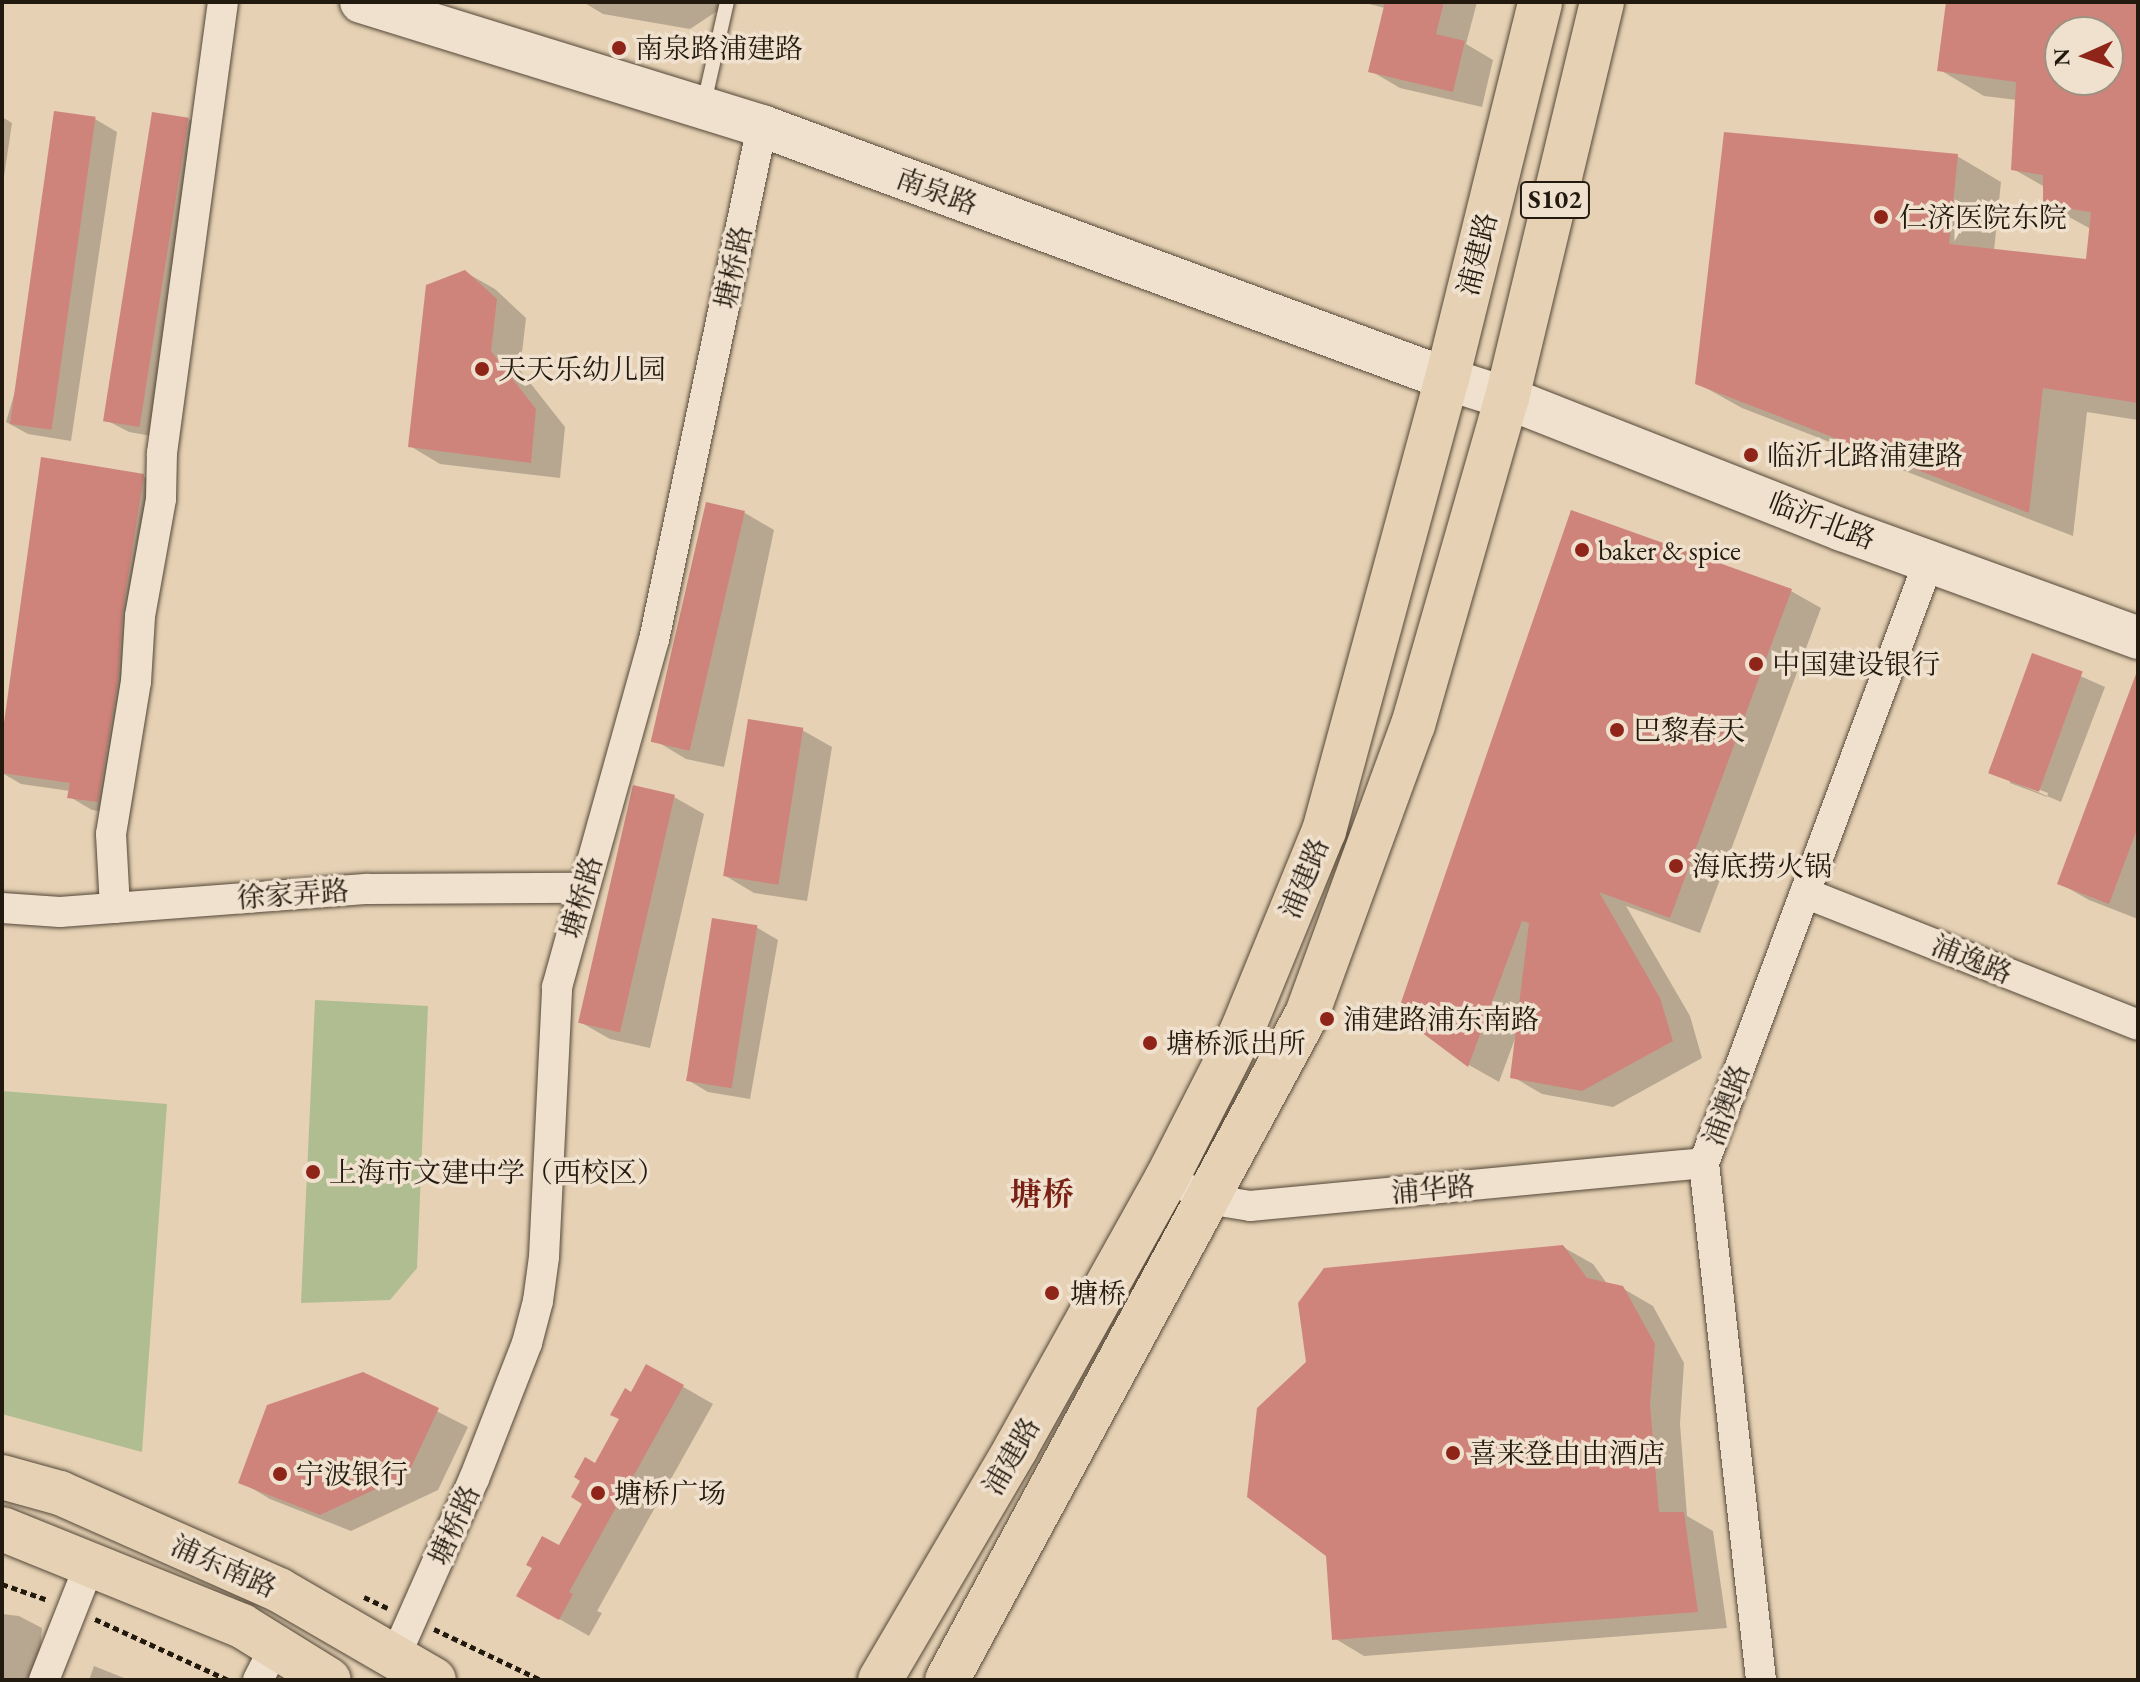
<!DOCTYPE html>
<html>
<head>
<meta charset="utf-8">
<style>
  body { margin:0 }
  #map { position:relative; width:2140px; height:1682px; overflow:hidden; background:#e6d1b4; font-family:"EB Garamond","Noto Serif SC",serif }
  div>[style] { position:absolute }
  .green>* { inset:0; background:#b0bd91 }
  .shadow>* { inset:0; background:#0003 }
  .building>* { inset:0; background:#cf847b; transform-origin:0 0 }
  .path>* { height:5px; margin-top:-2.5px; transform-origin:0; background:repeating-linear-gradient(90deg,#231a0f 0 6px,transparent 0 10px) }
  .roads { filter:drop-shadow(0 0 2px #544838) drop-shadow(0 0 2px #544838) }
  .lane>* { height:14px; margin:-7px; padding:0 7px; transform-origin:7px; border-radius:7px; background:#efe1ce }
  .street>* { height:30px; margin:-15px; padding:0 15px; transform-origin:15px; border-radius:15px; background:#efe1ce }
  .secondary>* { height:42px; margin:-21px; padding:0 21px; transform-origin:21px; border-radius:21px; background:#efe1ce }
  .primary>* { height:44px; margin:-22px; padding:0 22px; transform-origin:22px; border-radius:22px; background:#e6d1b4 }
  .dots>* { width:22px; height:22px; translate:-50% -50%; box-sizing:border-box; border:4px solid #efe1ce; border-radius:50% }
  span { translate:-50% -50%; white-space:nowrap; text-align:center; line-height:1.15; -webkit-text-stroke:7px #efe1ce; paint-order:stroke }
  .shield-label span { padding:2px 6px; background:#efe1ce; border:2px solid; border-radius:6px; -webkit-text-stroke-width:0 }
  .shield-label { font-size:26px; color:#231a0f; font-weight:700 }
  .poi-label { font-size:28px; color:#231a0f }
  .left { translate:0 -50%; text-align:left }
  .street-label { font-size:28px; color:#231a0f }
  .quarter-label { font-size:32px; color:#7a1f14; font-weight:700 }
  .frame { position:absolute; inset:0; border:4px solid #231a0f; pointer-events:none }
  .north { position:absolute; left:2044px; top:16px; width:80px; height:80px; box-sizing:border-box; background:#efe1ce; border:2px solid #9d9182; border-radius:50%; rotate:267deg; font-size:22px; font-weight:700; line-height:32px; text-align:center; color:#231a0f }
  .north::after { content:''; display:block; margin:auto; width:28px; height:36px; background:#8f2418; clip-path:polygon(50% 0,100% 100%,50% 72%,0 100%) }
</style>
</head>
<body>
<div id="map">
  <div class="green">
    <i style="clip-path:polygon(315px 1000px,428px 1006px,417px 1268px,390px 1300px,301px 1303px)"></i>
    <i style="clip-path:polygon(2px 1091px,167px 1104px,142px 1452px,2px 1414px)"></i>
  </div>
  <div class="shadow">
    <i style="clip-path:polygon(583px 2px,731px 2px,690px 29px,603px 14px)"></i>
    <i style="clip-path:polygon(1361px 2px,1477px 2px,1466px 44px,1493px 60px,1482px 107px,1400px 88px,1371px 71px,1385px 8px)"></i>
    <i style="clip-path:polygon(evenodd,1948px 2px,2138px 2px,2138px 420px,2087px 412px,2073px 536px,1742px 408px,1697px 383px,1957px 156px,2001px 182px,1994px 251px,2087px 262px,2091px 229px,2045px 204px,2045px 187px,2013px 169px,2017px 100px,1984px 96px,1940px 70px,1948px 2px,2060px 32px,2108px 32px,2108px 80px,2060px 80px,2060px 32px)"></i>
    <i style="clip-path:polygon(2px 117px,12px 123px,2px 190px)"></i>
    <i style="clip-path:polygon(95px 119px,117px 132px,71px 441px,28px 434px,6px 422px)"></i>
    <i style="clip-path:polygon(189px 119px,211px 132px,169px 439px,129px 432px,106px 420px)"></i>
    <i style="clip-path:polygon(465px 272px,495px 289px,526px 318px,520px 370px,565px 427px,560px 478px,440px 464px,410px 446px)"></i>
    <i style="clip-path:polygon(143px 476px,165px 489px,120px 814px,92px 810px,70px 797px,70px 791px,21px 784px,2px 773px,2px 751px)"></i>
    <i style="clip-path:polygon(707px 505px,745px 513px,774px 530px,724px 767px,686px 759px,656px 741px)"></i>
    <i style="clip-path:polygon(1791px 591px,1821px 608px,1700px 933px,1626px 906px,1690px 1016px,1702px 1058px,1613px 1107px,1542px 1094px,1513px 1077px,1516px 1036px,1499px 1082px,1469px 1065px,1400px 1013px)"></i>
    <i style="clip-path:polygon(evenodd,2033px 655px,2105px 687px,2061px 802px,1989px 771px,2033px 655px,2010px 778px,2048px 793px,2047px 797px,2010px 783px,2010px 778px)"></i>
    <i style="clip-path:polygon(2133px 690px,2138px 692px,2138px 919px,2089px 900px,2059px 883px)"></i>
    <i style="clip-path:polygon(802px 730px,832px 747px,807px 901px,754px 893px,724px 875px)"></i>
    <i style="clip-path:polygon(674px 797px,704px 814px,650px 1048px,610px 1039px,580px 1022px)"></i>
    <i style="clip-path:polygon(756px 927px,778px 940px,750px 1099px,708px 1092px,686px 1079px)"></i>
    <i style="clip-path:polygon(1563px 1247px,1593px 1264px,1608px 1285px,1622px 1288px,1653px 1306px,1684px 1363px,1680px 1424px,1687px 1516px,1713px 1531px,1727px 1628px,1364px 1656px,1334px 1638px)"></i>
    <i style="clip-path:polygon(647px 1366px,713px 1404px,597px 1611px,602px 1613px,589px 1636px,519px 1596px,559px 1548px,584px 1503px,595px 1466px)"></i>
    <i style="clip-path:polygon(363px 1374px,468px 1427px,438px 1490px,351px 1531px,270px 1499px,241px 1482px)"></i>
    <i style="clip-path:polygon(2px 1614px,19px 1616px,42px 1628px,38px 1680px,2px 1680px)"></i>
    <i style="clip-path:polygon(94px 1666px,129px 1680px,89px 1680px)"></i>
  </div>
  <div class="building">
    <i style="clip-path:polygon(1385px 2px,1444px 2px,1436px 34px,1465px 41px,1453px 92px,1368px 72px)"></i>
    <i style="clip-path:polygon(evenodd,1946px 2px,2138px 2px,2138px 403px,2043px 388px,2029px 513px,1695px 384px,1724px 132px,1958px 154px,1949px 244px,2086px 259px,2091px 212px,2043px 205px,2043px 175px,2011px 170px,2016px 82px,1937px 71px,1946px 2px,2060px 32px,2108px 32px,2108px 80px,2060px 80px,2060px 32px)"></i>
    <i style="left:54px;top:111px;width:42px;height:316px;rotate:8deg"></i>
    <i style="left:152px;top:112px;width:37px;height:313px;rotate:9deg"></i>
    <i style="clip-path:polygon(465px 270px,497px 299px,491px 351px,536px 409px,531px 463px,408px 447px,426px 285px)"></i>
    <i style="clip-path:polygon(41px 457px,144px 474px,122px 615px,118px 680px,98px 802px,67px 798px,70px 783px,2px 773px,2px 737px)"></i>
    <i style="left:706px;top:502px;width:40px;height:246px;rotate:13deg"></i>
    <i style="clip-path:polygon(1571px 510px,1792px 589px,1670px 918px,1599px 892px,1660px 998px,1673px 1041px,1582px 1091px,1510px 1078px,1529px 923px,1522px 921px,1468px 1067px,1397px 1014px)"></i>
    <i style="left:2032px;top:653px;width:54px;height:128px;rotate:20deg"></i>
    <i style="clip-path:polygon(2136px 674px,2138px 827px,2109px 904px,2057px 884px)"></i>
    <i style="left:748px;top:719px;width:56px;height:159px;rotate:9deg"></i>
    <i style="left:633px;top:785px;width:43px;height:244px;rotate:13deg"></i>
    <i style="left:712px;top:918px;width:46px;height:165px;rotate:9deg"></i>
    <i style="clip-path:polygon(1563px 1245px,1587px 1278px,1623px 1286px,1655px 1344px,1650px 1405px,1659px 1512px,1684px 1512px,1698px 1612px,1332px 1640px,1326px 1556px,1247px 1497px,1257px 1408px,1306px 1362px,1298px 1303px,1324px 1268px)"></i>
    <i style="clip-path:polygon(646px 1364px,684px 1385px,569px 1592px,573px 1594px,559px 1620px,516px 1596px,532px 1568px,526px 1565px,542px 1536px,559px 1545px,582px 1504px,571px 1497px,580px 1481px,574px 1477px,585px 1457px,595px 1463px,619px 1419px,610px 1415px,625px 1388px,631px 1392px)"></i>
    <i style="clip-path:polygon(363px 1372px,439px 1408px,408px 1474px,320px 1515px,238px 1483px,267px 1405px)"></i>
  </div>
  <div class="path">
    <i style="left:2px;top:1584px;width:49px;rotate:19.2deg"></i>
    <i style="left:364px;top:1597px;width:26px;rotate:25deg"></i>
    <i style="left:95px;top:1619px;width:146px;rotate:24.6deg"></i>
    <i style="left:434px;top:1629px;width:119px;rotate:25.5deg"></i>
  </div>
  <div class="roads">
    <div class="lane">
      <i style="left:704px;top:103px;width:104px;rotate:-77.2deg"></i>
    </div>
    <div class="street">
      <i style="left:1805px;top:893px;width:358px;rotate:21.6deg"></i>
      <i style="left:2px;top:908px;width:58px;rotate:3.9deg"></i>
      <i style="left:60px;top:912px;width:309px;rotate:-4.3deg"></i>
      <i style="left:368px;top:889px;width:216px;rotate:-0.3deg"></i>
      <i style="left:115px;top:908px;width:74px;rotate:-93.1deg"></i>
      <i style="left:111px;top:834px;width:154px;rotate:-80.7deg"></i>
      <i style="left:136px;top:682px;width:66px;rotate:-86.5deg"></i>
      <i style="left:140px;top:616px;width:119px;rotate:-79.8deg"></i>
      <i style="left:161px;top:499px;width:46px;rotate:-88.8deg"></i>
      <i style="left:162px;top:453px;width:455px;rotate:-82.3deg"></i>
      <i style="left:1191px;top:1190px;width:18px;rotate:29deg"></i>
      <i style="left:1207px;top:1199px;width:44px;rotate:9.2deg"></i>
      <i style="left:1250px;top:1206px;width:456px;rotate:-5.4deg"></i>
      <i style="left:395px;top:1657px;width:195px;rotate:-66.1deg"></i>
      <i style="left:474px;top:1479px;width:146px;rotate:-68.7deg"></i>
      <i style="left:527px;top:1343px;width:43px;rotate:-75.3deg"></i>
      <i style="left:538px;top:1301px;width:44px;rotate:-82.2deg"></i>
      <i style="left:544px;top:1257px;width:270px;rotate:-87.2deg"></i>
      <i style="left:557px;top:987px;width:360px;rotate:-74.4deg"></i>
      <i style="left:654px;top:640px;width:525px;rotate:-78.13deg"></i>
      <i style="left:44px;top:1680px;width:125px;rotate:-68.4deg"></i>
      <i style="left:258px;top:1680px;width:38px;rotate:-63deg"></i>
      <i style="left:1761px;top:1680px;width:520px;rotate:-96.29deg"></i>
      <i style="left:1704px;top:1163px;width:643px;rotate:-69.51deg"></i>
    </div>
    <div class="secondary">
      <i style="left:361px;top:2px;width:420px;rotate:17.2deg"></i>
      <i style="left:762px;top:126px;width:730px;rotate:20.27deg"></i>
      <i style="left:1447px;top:379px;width:63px;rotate:17.6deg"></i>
      <i style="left:1507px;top:398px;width:360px;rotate:21.5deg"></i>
      <i style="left:1842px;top:530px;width:315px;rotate:20deg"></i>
    </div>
    <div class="primary">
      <i style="left:2px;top:1477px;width:60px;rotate:15.4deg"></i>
      <i style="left:60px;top:1493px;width:240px;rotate:23.9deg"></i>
      <i style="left:279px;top:1590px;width:179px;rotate:30.1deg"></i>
      <i style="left:2px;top:1529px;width:259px;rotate:22deg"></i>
      <i style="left:242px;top:1626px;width:102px;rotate:31.8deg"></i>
      <i style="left:880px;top:1680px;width:269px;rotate:-59.6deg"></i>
      <i style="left:1016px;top:1448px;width:309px;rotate:-60.8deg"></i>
      <i style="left:1167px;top:1178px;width:163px;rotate:-63deg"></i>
      <i style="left:1241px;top:1033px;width:218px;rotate:-67.7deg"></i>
      <i style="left:1324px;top:831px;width:468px;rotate:-74.8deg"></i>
      <i style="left:1447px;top:379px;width:388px;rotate:-76.1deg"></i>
      <i style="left:947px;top:1680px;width:757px;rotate:-61.61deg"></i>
      <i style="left:1307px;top:1014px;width:308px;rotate:-69.9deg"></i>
      <i style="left:1413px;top:725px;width:340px;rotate:-74deg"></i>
      <i style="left:1507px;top:398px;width:407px;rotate:-76.5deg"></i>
    </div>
  </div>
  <div class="dots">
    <i style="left:619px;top:48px;background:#8f2418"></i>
    <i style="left:1881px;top:217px;background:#8f2418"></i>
    <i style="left:482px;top:369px;background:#8f2418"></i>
    <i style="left:1751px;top:455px;background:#8f2418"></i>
    <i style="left:1582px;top:550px;background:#8f2418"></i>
    <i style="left:1756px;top:664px;background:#8f2418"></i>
    <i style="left:1617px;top:730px;background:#8f2418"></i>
    <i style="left:1676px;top:866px;background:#8f2418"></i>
    <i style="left:1327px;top:1019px;background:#8f2418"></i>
    <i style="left:1150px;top:1043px;background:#8f2418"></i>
    <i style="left:313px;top:1172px;background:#8f2418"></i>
    <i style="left:1052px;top:1293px;background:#8f2418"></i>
    <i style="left:1453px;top:1453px;background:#8f2418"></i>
    <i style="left:280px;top:1474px;background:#8f2418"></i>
    <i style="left:598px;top:1493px;background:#8f2418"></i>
  </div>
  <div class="shield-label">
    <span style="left:1555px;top:200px">S102</span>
  </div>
  <div class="poi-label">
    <span class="left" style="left:635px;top:48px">南泉路浦建路</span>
    <span class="left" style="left:1899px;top:217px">仁济医院东院</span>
    <span class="left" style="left:498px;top:369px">天天乐幼儿园</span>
    <span class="left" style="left:1767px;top:455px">临沂北路浦建路</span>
    <span class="left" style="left:1598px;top:550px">baker &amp; spice</span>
    <span class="left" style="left:1772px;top:664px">中国建设银行</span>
    <span class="left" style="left:1633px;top:730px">巴黎春天</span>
    <span class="left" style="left:1692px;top:866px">海底捞火锅</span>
    <span class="left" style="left:1343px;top:1019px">浦建路浦东南路</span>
    <span class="left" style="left:1166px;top:1043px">塘桥派出所</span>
    <span class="left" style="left:329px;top:1172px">上海市文建中学（西校区）</span>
    <span class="left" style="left:1070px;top:1293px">塘桥</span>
    <span class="left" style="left:1469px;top:1453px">喜来登由由酒店</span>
    <span class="left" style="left:296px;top:1474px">宁波银行</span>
    <span class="left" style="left:614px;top:1493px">塘桥广场</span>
  </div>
  <div class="street-label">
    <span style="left:937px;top:191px;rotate:20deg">南泉路</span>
    <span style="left:1477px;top:254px;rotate:-76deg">浦建路</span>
    <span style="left:733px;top:267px;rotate:-78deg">塘桥路</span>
    <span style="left:1822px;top:520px;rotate:21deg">临沂北路</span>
    <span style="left:1304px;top:878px;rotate:-68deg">浦建路</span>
    <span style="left:293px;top:894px;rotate:-4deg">徐家弄路</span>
    <span style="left:581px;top:897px;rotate:-74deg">塘桥路</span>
    <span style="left:1972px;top:959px;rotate:22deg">浦逸路</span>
    <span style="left:1726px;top:1105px;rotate:-70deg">浦澳路</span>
    <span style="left:1433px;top:1189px;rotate:-5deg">浦华路</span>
    <span style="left:1011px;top:1456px;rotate:-60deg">浦建路</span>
    <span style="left:454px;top:1525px;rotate:-66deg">塘桥路</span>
    <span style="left:224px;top:1566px;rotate:24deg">浦东南路</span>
  </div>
  <div class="quarter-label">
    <span style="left:1042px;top:1194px">塘桥</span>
  </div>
  <div class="frame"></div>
  <div class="north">N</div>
</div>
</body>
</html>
